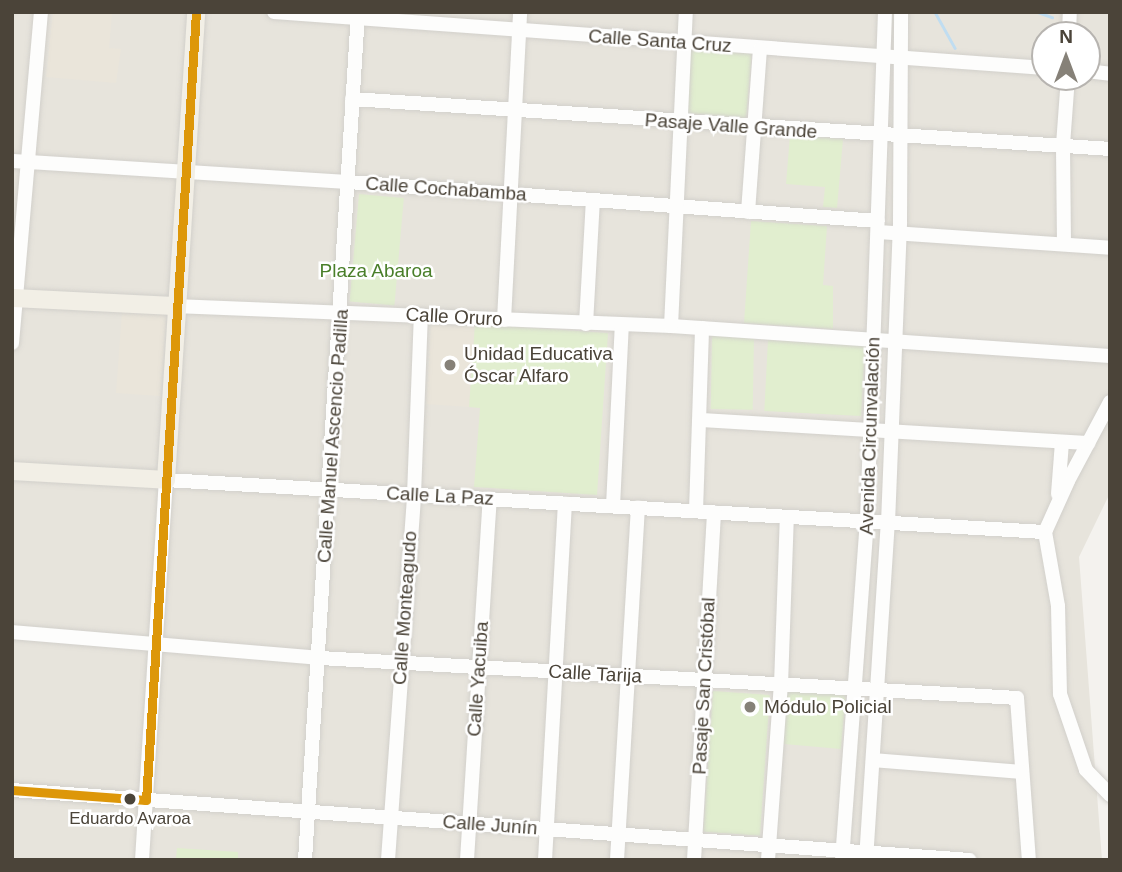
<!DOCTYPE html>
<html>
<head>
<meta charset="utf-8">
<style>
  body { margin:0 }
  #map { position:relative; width:1122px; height:872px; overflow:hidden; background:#f4f2ee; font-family:Helvetica,sans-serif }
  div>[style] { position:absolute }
  .residential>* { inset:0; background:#e7e4dc }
  .education>* { inset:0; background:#eae5da }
  .green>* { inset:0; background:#e1eecf; transform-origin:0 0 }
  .stream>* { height:2.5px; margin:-1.25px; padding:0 1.25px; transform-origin:1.25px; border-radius:1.25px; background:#c0ddf1 }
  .roads { filter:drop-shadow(0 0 2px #d2d0cb) drop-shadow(0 0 2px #d2d0cb) }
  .minor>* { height:14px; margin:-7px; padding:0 7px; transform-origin:7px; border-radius:7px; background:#fdfdfc }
  .major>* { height:18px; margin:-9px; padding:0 9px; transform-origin:9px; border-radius:9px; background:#f2efe6 }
  .bus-1>* { height:9px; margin:-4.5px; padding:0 4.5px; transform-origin:4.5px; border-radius:4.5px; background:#dd9709 }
  .dots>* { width:19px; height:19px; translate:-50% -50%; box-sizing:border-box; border:4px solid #fff; border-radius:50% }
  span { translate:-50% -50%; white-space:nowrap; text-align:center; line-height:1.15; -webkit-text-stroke:5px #fff; paint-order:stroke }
  .bus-label { font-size:17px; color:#4b4439 }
  .street-label { font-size:19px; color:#4b4439 }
  .park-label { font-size:19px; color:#4a7f2a }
  .poi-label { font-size:19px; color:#4b4439 }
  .left { translate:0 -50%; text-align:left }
  .frame { position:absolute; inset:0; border:14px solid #4b4439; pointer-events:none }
  .north { position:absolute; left:1031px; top:21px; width:70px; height:70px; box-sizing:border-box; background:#fff; border:2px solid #b7b4b0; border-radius:50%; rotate:0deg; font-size:19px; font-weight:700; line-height:28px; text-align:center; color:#4b4439 }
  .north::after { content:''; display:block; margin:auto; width:24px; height:32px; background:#868178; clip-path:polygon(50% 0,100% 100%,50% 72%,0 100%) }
</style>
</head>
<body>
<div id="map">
  <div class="residential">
    <i style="clip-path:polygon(evenodd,12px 12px,1110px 12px,1110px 493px,1079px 557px,1102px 860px,12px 860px,12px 12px,1045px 35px,1087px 35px,1087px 77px,1045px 77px,1045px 35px)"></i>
  </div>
  <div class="education">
    <i style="clip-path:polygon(53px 12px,112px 14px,109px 48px,121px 49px,116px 83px,46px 77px)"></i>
    <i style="clip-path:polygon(122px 312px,163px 312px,166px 317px,160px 396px,116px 393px)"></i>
    <i style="clip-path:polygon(434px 321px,475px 324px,469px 407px,426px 404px,431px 325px)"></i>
  </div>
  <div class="green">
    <i style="left:690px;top:48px;width:62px;height:65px;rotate:5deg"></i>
    <i style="clip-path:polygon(790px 135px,843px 139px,837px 208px,823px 207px,825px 187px,786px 184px)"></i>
    <i style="left:359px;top:194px;width:45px;height:108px;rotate:5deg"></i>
    <i style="clip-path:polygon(751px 221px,827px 226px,823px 285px,833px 286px,833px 329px,744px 323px)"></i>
    <i style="clip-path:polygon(475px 324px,608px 333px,597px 495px,474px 487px,480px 408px,469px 407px)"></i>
    <i style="left:712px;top:335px;width:42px;height:74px;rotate:1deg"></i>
    <i style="left:768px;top:340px;width:97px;height:71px;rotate:3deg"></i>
    <i style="left:786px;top:690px;width:60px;height:54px;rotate:5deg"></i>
    <i style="left:713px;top:691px;width:57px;height:141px;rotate:4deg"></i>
    <i style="clip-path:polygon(177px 848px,238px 852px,238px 860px,176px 858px)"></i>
  </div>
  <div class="stream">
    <i style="left:935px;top:12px;width:41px;rotate:60.9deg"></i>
    <i style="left:1038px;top:12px;width:15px;rotate:20deg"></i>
  </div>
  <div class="roads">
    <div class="minor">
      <i style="left:274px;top:12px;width:773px;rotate:4.15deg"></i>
      <i style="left:1069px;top:35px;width:23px;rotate:-88deg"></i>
      <i style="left:1087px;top:71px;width:23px;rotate:7deg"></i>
      <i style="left:352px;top:99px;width:760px;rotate:3.77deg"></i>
      <i style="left:12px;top:161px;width:337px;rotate:3.6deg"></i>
      <i style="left:348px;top:182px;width:531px;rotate:4.21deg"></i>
      <i style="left:748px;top:212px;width:163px;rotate:-85.8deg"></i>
      <i style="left:878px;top:232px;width:233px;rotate:3.9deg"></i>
      <i style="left:1064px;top:243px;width:98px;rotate:-90.6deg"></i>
      <i style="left:1063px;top:145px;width:68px;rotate:-85.8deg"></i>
      <i style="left:175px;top:306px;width:496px;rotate:2.3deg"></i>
      <i style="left:671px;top:326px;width:440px;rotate:3.9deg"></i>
      <i style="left:504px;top:320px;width:308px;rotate:-87deg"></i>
      <i style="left:586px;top:324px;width:124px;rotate:-86.8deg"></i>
      <i style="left:671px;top:326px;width:314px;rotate:-87.3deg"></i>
      <i style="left:12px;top:343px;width:332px;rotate:-85deg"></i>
      <i style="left:1110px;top:402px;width:89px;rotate:118deg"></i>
      <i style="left:1068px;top:481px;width:56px;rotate:114.3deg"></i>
      <i style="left:1045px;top:532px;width:75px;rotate:80deg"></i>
      <i style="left:1058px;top:606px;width:88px;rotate:88.7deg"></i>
      <i style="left:1060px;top:694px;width:80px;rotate:71.1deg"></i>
      <i style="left:1086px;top:770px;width:35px;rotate:46deg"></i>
      <i style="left:700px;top:420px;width:389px;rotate:3.4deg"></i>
      <i style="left:1058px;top:494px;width:52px;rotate:-85.6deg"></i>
      <i style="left:613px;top:506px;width:181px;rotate:-87.2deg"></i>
      <i style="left:696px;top:511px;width:183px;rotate:-88.1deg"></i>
      <i style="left:12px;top:632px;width:309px;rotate:4.8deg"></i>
      <i style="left:320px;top:658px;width:698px;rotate:3.28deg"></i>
      <i style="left:1017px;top:698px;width:162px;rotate:85.8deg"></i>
      <i style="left:873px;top:760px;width:149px;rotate:4.6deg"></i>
      <i style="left:12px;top:790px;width:960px;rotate:4.18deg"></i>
      <i style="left:142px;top:860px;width:381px;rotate:-86.4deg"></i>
      <i style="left:166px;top:480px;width:881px;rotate:3.39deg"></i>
      <i style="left:305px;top:860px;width:850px;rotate:-86.42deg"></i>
      <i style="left:388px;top:860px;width:366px;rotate:-85.9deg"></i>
      <i style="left:414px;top:495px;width:180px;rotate:-87.8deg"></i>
      <i style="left:467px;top:860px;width:362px;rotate:-86.4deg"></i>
      <i style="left:545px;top:860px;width:357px;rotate:-86.8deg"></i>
      <i style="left:617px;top:860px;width:353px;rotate:-86.6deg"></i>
      <i style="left:694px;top:860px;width:348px;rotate:-86.7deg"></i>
      <i style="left:768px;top:860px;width:175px;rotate:-85.8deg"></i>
      <i style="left:781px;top:685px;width:168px;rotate:-88deg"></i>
      <i style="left:842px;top:860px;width:339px;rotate:-85.8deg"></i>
      <i style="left:867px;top:522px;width:510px;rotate:-87.98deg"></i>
      <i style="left:866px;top:860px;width:338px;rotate:-86.3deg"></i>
      <i style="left:888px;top:523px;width:301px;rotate:-87.7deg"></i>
      <i style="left:900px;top:222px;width:210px;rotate:-89.7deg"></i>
    </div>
    <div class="major">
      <i style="left:12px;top:298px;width:163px;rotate:2.8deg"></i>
      <i style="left:12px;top:471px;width:154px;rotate:3.3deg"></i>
      <i style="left:166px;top:480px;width:469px;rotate:-86.3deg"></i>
    </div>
  </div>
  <div class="bus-1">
    <i style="left:12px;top:790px;width:134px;rotate:4.3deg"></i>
    <i style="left:146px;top:800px;width:790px;rotate:-86.37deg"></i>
  </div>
  <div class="dots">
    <i style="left:450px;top:365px;background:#868178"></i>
    <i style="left:750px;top:707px;background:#868178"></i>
    <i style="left:130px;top:799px;background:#4b4439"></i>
  </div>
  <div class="bus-label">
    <span style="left:130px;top:819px">Eduardo Avaroa</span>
  </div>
  <div class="street-label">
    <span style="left:660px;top:41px;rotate:4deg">Calle Santa Cruz</span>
    <span style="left:731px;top:126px;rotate:4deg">Pasaje Valle Grande</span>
    <span style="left:446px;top:189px;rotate:4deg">Calle Cochabamba</span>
    <span style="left:454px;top:317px;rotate:3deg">Calle Oruro</span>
    <span style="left:333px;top:436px;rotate:-86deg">Calle Manuel Ascencio Padilla</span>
    <span style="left:870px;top:436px;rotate:-88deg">Avenida Circunvalación</span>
    <span style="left:440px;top:496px;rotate:3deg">Calle La Paz</span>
    <span style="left:405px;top:608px;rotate:-86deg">Calle Monteagudo</span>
    <span style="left:595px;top:674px;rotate:3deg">Calle Tarija</span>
    <span style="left:478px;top:679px;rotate:-86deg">Calle Yacuiba</span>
    <span style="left:704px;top:686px;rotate:-87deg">Pasaje San Cristóbal</span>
    <span style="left:490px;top:825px;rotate:4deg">Calle Junín</span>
  </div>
  <div class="park-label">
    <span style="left:376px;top:271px">Plaza Abaroa</span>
  </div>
  <div class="poi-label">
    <span class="left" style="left:464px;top:365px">Unidad Educativa<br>Óscar Alfaro</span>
    <span class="left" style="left:764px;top:707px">Módulo Policial</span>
  </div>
  <div class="frame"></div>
  <div class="north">N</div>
</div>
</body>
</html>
